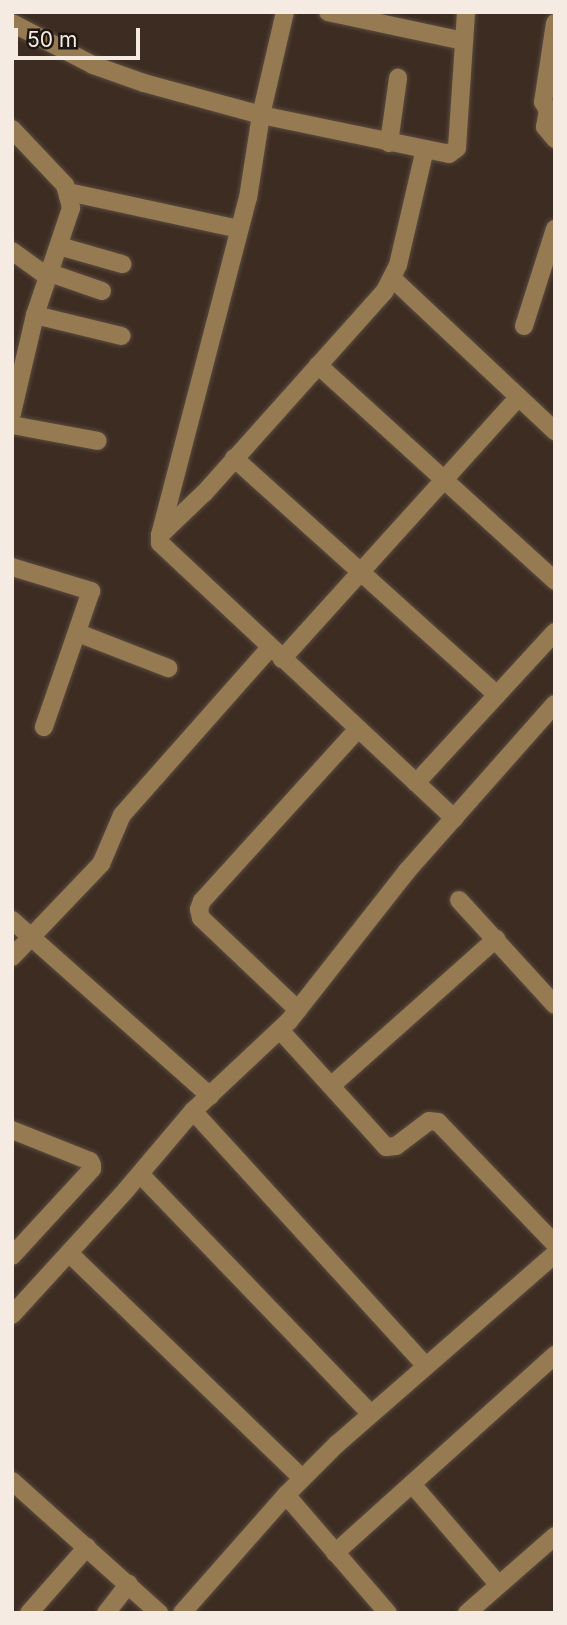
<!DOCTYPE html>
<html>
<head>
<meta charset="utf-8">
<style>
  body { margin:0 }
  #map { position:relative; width:567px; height:1625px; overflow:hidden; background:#3c2c21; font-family:Inter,sans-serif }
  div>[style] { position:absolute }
  .roads { filter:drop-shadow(0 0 2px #5a4b40) drop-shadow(0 0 2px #5a4b40) }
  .minor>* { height:18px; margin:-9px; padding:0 9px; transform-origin:9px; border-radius:9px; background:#967a51 }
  span { translate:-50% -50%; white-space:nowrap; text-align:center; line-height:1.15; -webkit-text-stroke:7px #1e1611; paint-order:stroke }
  .frame { position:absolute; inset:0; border:14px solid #f6ebe3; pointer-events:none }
  .scale { position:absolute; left:14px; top:28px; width:126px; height:32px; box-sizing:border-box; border:4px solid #f6ebe3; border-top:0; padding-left:9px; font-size:21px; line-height:24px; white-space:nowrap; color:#f6ebe3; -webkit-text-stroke:5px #1e1611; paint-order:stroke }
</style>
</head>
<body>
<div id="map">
  <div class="roads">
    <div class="minor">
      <i style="left:328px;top:12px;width:138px;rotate:12.1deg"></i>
      <i style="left:12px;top:23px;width:91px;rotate:27.4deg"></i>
      <i style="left:93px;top:65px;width:54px;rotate:19.4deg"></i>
      <i style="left:144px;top:83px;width:121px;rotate:15.3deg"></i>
      <i style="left:261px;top:115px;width:192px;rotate:11.7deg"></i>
      <i style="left:449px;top:154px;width:10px;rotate:-37deg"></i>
      <i style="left:457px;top:148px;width:136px;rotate:-86.2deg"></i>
      <i style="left:555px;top:23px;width:80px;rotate:98.6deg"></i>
      <i style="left:543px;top:102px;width:9px;rotate:58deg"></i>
      <i style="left:548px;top:110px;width:17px;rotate:100deg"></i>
      <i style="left:545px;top:127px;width:16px;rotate:50deg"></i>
      <i style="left:12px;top:129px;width:77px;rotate:46.6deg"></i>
      <i style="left:65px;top:185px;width:24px;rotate:75deg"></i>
      <i style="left:71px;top:208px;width:113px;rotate:108.6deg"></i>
      <i style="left:35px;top:315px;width:101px;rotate:103.2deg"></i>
      <i style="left:389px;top:143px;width:66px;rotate:-82.1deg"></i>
      <i style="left:425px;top:149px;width:119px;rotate:103.1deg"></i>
      <i style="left:398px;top:265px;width:30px;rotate:117deg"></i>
      <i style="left:384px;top:292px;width:270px;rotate:131.8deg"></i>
      <i style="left:204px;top:493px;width:61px;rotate:136.3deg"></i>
      <i style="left:160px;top:535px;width:8px;rotate:90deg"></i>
      <i style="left:160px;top:543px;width:403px;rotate:43.1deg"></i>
      <i style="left:68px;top:192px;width:175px;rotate:12.2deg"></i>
      <i style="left:59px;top:246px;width:66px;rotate:15.9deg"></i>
      <i style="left:12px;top:251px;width:44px;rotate:35.8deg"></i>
      <i style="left:50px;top:273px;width:55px;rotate:19.1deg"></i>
      <i style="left:392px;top:278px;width:224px;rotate:43.2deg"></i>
      <i style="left:35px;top:315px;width:89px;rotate:13.6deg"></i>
      <i style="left:524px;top:326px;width:102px;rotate:-72.3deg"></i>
      <i style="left:318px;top:365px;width:321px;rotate:42.3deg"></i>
      <i style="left:12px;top:425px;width:87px;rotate:10.5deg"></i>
      <i style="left:234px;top:458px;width:354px;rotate:42deg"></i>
      <i style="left:160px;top:535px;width:348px;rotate:-75.4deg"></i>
      <i style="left:248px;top:198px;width:84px;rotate:-81.1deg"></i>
      <i style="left:261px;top:115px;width:106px;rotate:-76.9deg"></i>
      <i style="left:12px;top:567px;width:83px;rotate:16.9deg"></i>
      <i style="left:91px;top:591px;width:144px;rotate:109.1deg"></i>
      <i style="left:78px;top:633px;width:97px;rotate:21.3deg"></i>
      <i style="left:282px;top:659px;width:352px;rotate:-47.9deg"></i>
      <i style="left:416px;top:783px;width:205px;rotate:-47.4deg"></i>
      <i style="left:459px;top:900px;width:142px;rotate:47.6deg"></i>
      <i style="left:12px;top:920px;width:265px;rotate:41.6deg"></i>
      <i style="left:12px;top:957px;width:129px;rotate:-46.3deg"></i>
      <i style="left:101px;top:864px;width:53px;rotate:-66.8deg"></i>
      <i style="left:122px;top:815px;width:223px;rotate:-48.5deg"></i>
      <i style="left:298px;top:1010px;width:134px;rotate:-136.5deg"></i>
      <i style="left:201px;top:918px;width:9px;rotate:-103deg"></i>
      <i style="left:199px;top:909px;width:9px;rotate:-69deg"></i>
      <i style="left:202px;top:901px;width:232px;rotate:-47.8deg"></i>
      <i style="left:280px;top:1030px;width:158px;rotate:47.8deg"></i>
      <i style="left:386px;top:1147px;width:10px;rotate:-6deg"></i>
      <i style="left:396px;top:1146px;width:41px;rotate:-37.1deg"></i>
      <i style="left:429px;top:1121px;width:9px;rotate:6deg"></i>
      <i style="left:438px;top:1122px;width:169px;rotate:46.2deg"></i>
      <i style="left:332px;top:1085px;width:220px;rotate:-41.7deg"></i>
      <i style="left:193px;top:1111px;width:345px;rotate:47.6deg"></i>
      <i style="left:12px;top:1130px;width:84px;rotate:21.7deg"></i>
      <i style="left:90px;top:1161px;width:4px;rotate:63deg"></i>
      <i style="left:92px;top:1165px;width:4px;rotate:90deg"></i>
      <i style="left:92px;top:1169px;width:118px;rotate:132.6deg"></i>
      <i style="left:140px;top:1174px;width:333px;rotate:46.1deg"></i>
      <i style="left:70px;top:1254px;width:322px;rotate:44deg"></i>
      <i style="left:12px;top:1315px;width:169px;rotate:-47.6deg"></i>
      <i style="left:126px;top:1190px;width:104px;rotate:-49.7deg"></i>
      <i style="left:193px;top:1111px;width:132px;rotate:-43.2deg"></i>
      <i style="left:289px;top:1021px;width:191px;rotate:-51.8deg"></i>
      <i style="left:407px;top:871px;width:223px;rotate:-48.5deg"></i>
      <i style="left:12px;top:1481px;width:198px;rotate:41.9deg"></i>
      <i style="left:412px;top:1484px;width:133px;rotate:49.3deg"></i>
      <i style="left:286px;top:1495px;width:156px;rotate:49.2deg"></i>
      <i style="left:335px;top:1553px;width:296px;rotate:-42deg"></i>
      <i style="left:29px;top:1613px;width:88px;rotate:-48.7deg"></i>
      <i style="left:106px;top:1613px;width:37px;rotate:-52deg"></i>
      <i style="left:182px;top:1613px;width:157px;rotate:-48.6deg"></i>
      <i style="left:286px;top:1495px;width:72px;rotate:-45deg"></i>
      <i style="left:337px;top:1444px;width:289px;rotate:-41.1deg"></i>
      <i style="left:467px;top:1613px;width:117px;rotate:-41.2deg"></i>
    </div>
  </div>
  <div class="frame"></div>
  <div class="scale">50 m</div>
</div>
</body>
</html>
